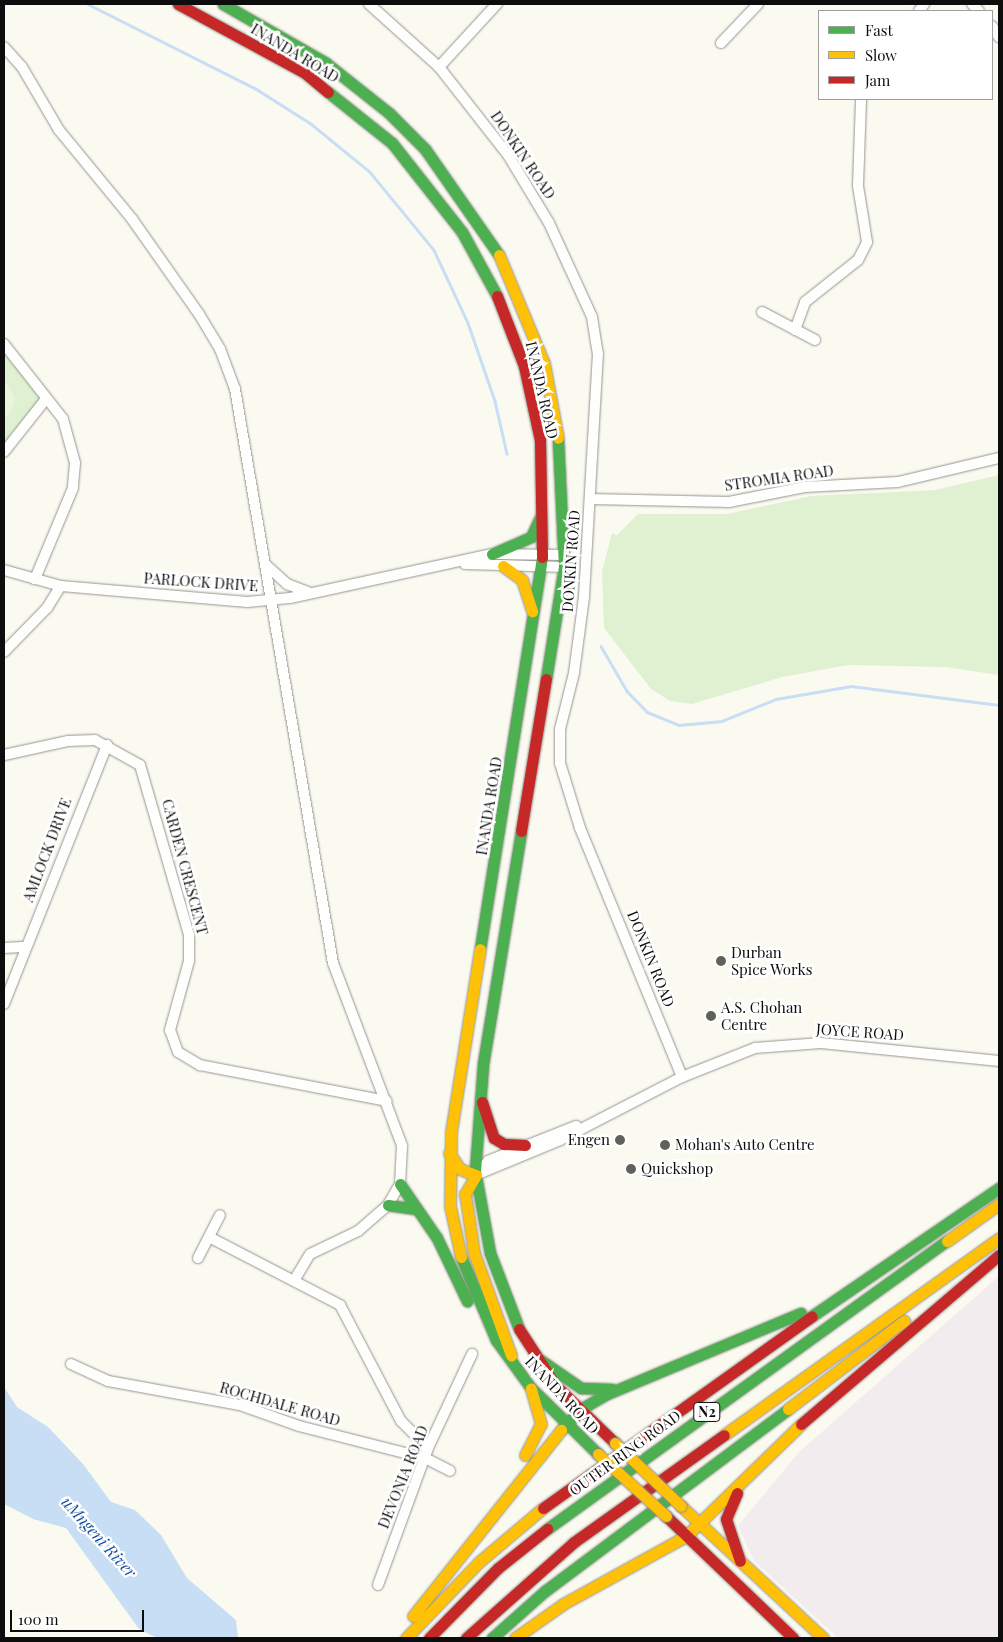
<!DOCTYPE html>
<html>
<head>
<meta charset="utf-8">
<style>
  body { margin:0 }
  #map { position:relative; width:1003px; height:1642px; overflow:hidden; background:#fbfaf1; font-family:"Playfair Display",serif }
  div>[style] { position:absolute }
  .industrial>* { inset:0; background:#f3ecee }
  .green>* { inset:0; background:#e0f1d1 }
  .pitch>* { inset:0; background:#eaf5db }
  .water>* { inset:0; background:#c7def5 }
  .stream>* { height:2.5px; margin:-1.25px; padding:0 1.25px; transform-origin:1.25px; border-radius:1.25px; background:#c7def5 }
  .roads { filter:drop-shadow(0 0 1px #949490) drop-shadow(0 0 1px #949490) }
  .street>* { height:10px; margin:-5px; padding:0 5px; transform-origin:5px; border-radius:5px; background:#fefefd }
  .fast>* { height:11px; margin:-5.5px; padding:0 5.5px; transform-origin:5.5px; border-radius:5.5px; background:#4caf50 }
  .slow>* { height:11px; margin:-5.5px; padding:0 5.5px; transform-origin:5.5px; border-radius:5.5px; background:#ffc107 }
  .jam>* { height:11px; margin:-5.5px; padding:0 5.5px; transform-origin:5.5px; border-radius:5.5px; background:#c62828 }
  .bridges { filter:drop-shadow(0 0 1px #8b8a86) drop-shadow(0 0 1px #8b8a86) }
  .slow-bridge>* { height:11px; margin:-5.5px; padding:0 5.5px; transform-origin:5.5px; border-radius:5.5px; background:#ffc107 }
  .dots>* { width:14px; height:14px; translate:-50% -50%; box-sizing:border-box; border:2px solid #fff; border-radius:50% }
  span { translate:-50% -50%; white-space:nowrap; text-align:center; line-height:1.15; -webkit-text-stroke:5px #fff; paint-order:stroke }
  .shield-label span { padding:1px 4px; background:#fff; border:1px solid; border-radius:4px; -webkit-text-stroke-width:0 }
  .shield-label { font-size:14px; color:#0d0d0d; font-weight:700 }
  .street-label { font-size:15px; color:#0d0d0d }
  .poi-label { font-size:15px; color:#0d0d0d }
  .left { translate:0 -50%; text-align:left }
  .right { translate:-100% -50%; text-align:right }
  .water-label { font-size:16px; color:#154ea0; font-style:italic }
  .frame { position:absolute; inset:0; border:5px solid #0d0d0d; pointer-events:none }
  .legend { position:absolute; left:818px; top:10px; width:175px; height:90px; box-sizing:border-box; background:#fff; border:1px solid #9e9e9e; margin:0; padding:6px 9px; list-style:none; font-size:15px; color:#0d0d0d }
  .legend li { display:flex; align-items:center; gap:10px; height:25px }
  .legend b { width:25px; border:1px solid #9e9e9e }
  .scale { position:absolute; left:10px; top:1610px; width:134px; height:22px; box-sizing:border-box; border:2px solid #0d0d0d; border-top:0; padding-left:6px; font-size:15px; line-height:18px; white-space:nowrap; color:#0d0d0d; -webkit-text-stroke:4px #fff; paint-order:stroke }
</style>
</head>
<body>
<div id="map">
  <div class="industrial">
    <i style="clip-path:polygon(999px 1276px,999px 1638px,838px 1638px,754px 1561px,738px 1526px,798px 1453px)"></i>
  </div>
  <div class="green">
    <i style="clip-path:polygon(4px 346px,45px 398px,4px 449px)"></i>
    <i style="clip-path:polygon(999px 475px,999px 675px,945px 667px,848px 665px,782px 677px,692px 704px,670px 701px,651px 689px,604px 628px,602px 571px,612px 533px,617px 535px,638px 514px,727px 514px,811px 496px,935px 490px)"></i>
  </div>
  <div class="pitch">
    <i style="clip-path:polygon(4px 380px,15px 397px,11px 411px,4px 419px)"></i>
  </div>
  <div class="water">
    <i style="clip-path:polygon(4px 1387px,17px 1407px,48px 1427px,83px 1464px,111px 1502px,135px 1510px,161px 1535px,187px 1578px,236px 1620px,238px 1638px,157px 1638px,139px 1629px,66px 1528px,33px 1519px,4px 1504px)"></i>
  </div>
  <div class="stream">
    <i style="left:88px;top:4px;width:191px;rotate:26.8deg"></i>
    <i style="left:258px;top:90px;width:62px;rotate:32.4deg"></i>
    <i style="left:310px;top:123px;width:77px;rotate:39.2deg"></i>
    <i style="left:370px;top:172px;width:101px;rotate:50.6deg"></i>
    <i style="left:434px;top:250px;width:81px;rotate:65deg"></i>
    <i style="left:468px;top:323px;width:83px;rotate:70.9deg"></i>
    <i style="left:495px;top:401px;width:54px;rotate:77.2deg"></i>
    <i style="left:601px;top:646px;width:52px;rotate:60deg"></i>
    <i style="left:627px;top:691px;width:29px;rotate:46deg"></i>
    <i style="left:647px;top:712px;width:35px;rotate:22deg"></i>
    <i style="left:679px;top:725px;width:43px;rotate:-5.3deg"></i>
    <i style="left:722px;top:721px;width:58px;rotate:-22.2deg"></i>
    <i style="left:776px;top:699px;width:76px;rotate:-9.8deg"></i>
    <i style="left:851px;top:686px;width:149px;rotate:7.3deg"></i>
  </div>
  <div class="roads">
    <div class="street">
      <i style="left:369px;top:4px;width:94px;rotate:42deg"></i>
      <i style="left:439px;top:67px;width:112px;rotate:51.9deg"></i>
      <i style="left:508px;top:155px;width:79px;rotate:58.9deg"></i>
      <i style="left:549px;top:223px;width:103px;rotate:65.4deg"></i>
      <i style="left:592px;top:317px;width:36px;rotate:81deg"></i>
      <i style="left:598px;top:353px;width:244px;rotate:93.3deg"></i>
      <i style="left:584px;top:597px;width:77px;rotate:97.5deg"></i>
      <i style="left:574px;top:673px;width:58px;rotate:104deg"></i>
      <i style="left:560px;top:729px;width:34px;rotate:90deg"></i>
      <i style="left:560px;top:763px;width:68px;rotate:72.9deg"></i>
      <i style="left:580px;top:828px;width:269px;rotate:67.7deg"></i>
      <i style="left:972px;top:4px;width:10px;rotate:45deg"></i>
      <i style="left:919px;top:11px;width:9px;rotate:-54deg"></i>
      <i style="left:992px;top:26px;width:13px;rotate:58deg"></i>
      <i style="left:721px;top:43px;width:54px;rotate:-46.5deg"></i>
      <i style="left:4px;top:47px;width:27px;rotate:48deg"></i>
      <i style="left:22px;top:67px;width:73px;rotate:59.6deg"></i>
      <i style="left:59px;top:130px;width:115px;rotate:50.6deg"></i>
      <i style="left:132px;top:219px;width:116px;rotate:54.8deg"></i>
      <i style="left:199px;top:314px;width:41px;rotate:59deg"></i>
      <i style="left:220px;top:349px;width:43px;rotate:69.4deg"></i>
      <i style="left:235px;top:389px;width:582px;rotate:80.31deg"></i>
      <i style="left:333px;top:963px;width:196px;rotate:69.3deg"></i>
      <i style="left:402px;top:1146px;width:38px;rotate:93deg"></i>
      <i style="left:400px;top:1184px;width:24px;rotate:120deg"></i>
      <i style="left:388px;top:1205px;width:40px;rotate:139deg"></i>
      <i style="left:358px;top:1231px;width:53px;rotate:154.4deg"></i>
      <i style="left:310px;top:1254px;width:29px;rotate:121deg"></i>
      <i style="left:439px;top:67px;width:86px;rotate:-47.4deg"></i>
      <i style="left:762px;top:312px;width:60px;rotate:27.8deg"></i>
      <i style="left:795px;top:330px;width:30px;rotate:-70deg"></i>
      <i style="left:805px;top:302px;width:68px;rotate:-38.4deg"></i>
      <i style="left:858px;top:260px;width:20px;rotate:-63deg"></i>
      <i style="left:867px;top:242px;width:57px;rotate:-99.1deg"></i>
      <i style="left:858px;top:186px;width:87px;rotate:-88deg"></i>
      <i style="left:4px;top:344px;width:95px;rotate:51.8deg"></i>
      <i style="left:63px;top:419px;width:46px;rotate:74.7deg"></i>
      <i style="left:75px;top:463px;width:25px;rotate:95deg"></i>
      <i style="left:73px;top:488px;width:99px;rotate:112.7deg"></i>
      <i style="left:4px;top:452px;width:68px;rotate:-51.6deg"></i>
      <i style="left:590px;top:499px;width:139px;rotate:1.2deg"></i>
      <i style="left:729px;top:502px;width:77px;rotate:-11.2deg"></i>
      <i style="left:805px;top:487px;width:93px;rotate:-3.1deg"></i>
      <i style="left:898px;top:482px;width:104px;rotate:-13.4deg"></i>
      <i style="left:465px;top:564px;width:99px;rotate:1.7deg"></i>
      <i style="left:266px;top:565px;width:28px;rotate:42deg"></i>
      <i style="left:287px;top:584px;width:25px;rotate:21deg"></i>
      <i style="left:4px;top:570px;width:59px;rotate:15.7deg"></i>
      <i style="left:61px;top:586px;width:187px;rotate:4.9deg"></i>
      <i style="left:247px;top:602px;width:43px;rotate:-5.3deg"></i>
      <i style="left:290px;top:598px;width:207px;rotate:-12.3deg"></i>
      <i style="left:492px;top:554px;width:72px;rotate:0.8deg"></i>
      <i style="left:4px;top:652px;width:62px;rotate:-45.7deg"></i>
      <i style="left:47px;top:608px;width:26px;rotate:-58deg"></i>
      <i style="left:4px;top:755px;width:66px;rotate:-12.3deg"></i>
      <i style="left:68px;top:741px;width:27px;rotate:-2deg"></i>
      <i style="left:95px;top:740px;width:51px;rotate:29.1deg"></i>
      <i style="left:140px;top:765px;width:177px;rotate:73.9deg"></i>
      <i style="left:189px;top:935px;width:26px;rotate:90deg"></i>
      <i style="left:189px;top:961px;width:72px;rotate:105.4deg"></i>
      <i style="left:170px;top:1030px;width:23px;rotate:70deg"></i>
      <i style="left:178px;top:1052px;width:26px;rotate:31deg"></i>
      <i style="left:200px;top:1065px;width:190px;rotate:10.9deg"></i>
      <i style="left:4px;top:948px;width:22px;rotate:-3deg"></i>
      <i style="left:4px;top:1004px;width:279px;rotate:-68.3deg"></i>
      <i style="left:476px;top:1175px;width:91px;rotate:-22.6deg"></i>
      <i style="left:560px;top:1140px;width:137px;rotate:-27.3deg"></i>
      <i style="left:682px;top:1077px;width:79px;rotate:-21.7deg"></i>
      <i style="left:755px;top:1048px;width:66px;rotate:-4.3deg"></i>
      <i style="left:821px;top:1043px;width:179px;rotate:5.8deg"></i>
      <i style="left:476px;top:1175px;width:18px;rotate:-49deg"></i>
      <i style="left:488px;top:1161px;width:95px;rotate:-21.7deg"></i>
      <i style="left:209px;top:1237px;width:148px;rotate:27.4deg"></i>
      <i style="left:340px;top:1305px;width:131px;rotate:62.3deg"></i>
      <i style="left:401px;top:1421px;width:38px;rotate:45deg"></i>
      <i style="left:198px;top:1258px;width:48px;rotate:-62.9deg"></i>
      <i style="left:71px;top:1364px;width:41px;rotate:24.7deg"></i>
      <i style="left:108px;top:1381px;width:134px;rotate:10.3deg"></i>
      <i style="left:240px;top:1405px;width:63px;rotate:19.6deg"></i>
      <i style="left:299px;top:1426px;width:130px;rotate:14.3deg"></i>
      <i style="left:425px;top:1458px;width:28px;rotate:27deg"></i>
      <i style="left:378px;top:1585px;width:146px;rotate:-69.9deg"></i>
      <i style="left:428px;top:1448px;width:104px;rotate:-64.9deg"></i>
    </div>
    <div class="fast">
      <i style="left:223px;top:4px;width:119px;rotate:29.8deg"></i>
      <i style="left:326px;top:63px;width:80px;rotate:38.4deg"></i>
      <i style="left:389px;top:113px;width:51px;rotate:45deg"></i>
      <i style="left:425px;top:149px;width:129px;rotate:55.1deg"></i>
      <i style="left:328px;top:92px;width:82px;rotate:38.6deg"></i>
      <i style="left:392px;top:143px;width:113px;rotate:51.8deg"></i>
      <i style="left:462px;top:232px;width:73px;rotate:61.3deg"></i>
      <i style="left:492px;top:554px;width:43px;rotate:-23.6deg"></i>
      <i style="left:531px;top:537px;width:23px;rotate:-65deg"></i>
      <i style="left:546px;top:679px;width:113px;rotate:-80.9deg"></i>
      <i style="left:564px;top:567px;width:129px;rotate:-92.7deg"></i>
      <i style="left:480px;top:949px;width:397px;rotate:-81deg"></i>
      <i style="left:400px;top:1184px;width:65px;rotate:55.6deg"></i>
      <i style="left:437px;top:1238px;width:70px;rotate:64.5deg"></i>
      <i style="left:388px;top:1205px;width:27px;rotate:8deg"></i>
      <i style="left:461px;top:1257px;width:90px;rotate:67.1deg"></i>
      <i style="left:496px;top:1340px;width:59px;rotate:53.9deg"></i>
      <i style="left:531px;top:1388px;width:94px;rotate:44.6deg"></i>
      <i style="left:812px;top:1316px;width:227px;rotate:-34.4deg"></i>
      <i style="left:519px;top:1329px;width:81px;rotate:-110.9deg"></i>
      <i style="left:490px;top:1253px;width:83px;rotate:-100.4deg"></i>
      <i style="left:475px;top:1171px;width:107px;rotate:-85.7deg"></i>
      <i style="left:483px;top:1064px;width:236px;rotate:-80.7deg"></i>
      <i style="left:536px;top:1357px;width:55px;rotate:34.6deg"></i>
      <i style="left:581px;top:1388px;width:31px;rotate:2deg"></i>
      <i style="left:561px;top:1430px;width:27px;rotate:-48deg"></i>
      <i style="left:579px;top:1410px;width:32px;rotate:-30deg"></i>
      <i style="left:607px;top:1394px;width:210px;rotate:-22.7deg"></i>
      <i style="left:547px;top:1529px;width:493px;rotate:-35.8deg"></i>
      <i style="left:492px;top:1638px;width:71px;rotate:-41.6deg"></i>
      <i style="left:545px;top:1591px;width:304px;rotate:-36.8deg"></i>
    </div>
    <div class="slow">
      <i style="left:499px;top:255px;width:117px;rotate:67.4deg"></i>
      <i style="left:544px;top:363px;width:76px;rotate:79.4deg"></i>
      <i style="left:503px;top:566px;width:24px;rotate:36deg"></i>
      <i style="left:522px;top:580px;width:33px;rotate:72deg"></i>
      <i style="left:449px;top:1153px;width:19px;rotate:55deg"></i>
      <i style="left:460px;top:1169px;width:17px;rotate:21deg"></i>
      <i style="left:476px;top:1175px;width:22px;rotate:120deg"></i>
      <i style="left:465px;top:1194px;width:60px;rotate:81.3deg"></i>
      <i style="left:474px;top:1253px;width:109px;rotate:70.1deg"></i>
      <i style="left:947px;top:1241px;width:64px;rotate:-35.4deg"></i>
      <i style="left:461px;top:1257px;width:52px;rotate:-102.2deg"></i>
      <i style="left:450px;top:1206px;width:74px;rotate:-89.2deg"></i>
      <i style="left:451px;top:1132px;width:185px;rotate:-81deg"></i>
      <i style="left:788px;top:1409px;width:146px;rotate:-37.2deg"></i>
      <i style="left:724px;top:1435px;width:338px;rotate:-35.6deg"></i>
      <i style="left:525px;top:1455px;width:35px;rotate:-63deg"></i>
      <i style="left:541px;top:1424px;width:37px;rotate:-106deg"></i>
      <i style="left:681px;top:1506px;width:194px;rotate:42.9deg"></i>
      <i style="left:413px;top:1616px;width:238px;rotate:-51.5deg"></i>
      <i style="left:406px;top:1638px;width:105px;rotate:-46.2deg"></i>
      <i style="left:479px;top:1562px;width:84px;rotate:-40.2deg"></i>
      <i style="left:515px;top:1638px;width:59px;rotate:-35.3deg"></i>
      <i style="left:563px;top:1604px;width:141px;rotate:-28.9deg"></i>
      <i style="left:686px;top:1536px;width:161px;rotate:-44.2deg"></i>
    </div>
    <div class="jam">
      <i style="left:178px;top:4px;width:145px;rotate:28.5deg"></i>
      <i style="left:305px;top:73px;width:30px;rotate:40deg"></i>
      <i style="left:497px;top:296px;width:75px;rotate:68.9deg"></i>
      <i style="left:524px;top:366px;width:76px;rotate:77.8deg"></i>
      <i style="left:540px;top:440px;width:117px;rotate:89deg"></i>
      <i style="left:521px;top:831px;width:154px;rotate:-80.7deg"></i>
      <i style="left:482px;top:1102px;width:38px;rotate:72deg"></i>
      <i style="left:494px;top:1138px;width:12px;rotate:31deg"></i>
      <i style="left:504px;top:1144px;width:21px;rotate:3deg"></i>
      <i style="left:519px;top:1329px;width:68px;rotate:57deg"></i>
      <i style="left:556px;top:1386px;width:82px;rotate:44deg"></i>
      <i style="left:801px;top:1424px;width:260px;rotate:-40.5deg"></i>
      <i style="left:737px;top:1493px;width:28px;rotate:113deg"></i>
      <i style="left:726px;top:1519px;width:44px;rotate:71.6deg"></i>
      <i style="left:543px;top:1508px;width:330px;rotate:-35.5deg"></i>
      <i style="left:666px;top:1516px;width:176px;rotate:43.8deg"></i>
      <i style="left:429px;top:1638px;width:98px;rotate:-45.4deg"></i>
      <i style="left:498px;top:1568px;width:63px;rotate:-38.5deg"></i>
      <i style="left:466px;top:1638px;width:144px;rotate:-41.6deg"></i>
      <i style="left:574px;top:1542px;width:184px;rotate:-35.5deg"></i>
    </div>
  </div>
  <div class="bridges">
    <div class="slow-bridge">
      <i style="left:615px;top:1443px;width:91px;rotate:43.7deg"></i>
      <i style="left:598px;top:1454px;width:92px;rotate:42.4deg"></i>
    </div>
  </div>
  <div class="dots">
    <i style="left:721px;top:961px;background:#60605d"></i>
    <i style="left:711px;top:1016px;background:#60605d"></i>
    <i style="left:620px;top:1140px;background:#60605d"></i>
    <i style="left:665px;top:1145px;background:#60605d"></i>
    <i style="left:631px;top:1169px;background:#60605d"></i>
  </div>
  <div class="shield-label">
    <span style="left:707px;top:1412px">N2</span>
  </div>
  <div class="street-label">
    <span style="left:295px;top:53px;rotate:31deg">INANDA ROAD</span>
    <span style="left:523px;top:155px;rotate:56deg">DONKIN ROAD</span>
    <span style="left:542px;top:390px;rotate:77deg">INANDA ROAD</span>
    <span style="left:779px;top:478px;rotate:-8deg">STROMIA ROAD</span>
    <span style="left:571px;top:561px;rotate:-86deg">DONKIN ROAD</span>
    <span style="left:201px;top:582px;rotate:4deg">PARLOCK DRIVE</span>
    <span style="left:489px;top:806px;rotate:-81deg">INANDA ROAD</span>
    <span style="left:47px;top:850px;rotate:-69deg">AMLOCK DRIVE</span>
    <span style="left:185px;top:867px;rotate:75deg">CARDEN CRESCENT</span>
    <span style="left:651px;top:959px;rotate:68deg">DONKIN ROAD</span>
    <span style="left:860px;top:1032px;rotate:4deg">JOYCE ROAD</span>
    <span style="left:562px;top:1395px;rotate:47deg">INANDA ROAD</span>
    <span style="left:280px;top:1404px;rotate:16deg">ROCHDALE ROAD</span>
    <span style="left:625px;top:1453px;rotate:-36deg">OUTER RING ROAD</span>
    <span style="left:403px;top:1477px;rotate:-68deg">DEVONIA ROAD</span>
  </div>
  <div class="poi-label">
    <span class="left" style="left:731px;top:961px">Durban<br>Spice Works</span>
    <span class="left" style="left:721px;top:1016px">A.S. Chohan<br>Centre</span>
    <span class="right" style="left:610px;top:1140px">Engen</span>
    <span class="left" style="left:675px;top:1145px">Mohan's Auto Centre</span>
    <span class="left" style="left:641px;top:1169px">Quickshop</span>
  </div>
  <div class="water-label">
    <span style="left:99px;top:1537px;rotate:48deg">uMngeni River</span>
  </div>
  <div class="frame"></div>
  <ul class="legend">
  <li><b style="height:6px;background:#4caf50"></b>Fast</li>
  <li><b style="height:6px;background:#ffc107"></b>Slow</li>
  <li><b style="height:6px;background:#c62828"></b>Jam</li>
  </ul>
  <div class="scale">100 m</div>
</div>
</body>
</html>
